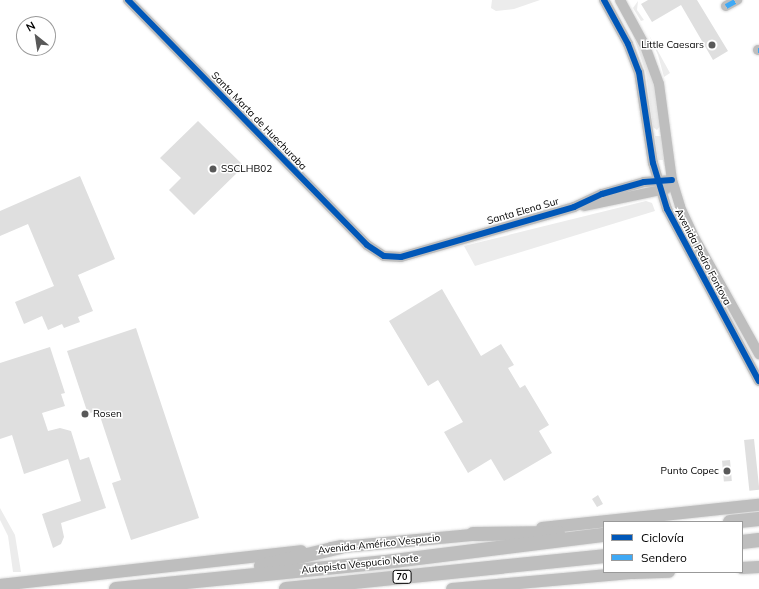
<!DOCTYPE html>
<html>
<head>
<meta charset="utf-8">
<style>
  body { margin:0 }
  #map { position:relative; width:759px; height:589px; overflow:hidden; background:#fff; font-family:Mulish,sans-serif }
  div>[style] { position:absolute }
  .green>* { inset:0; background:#ececec }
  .building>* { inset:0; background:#dfdfdf; transform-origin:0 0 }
  .roads { filter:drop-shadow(0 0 1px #dbdbdb) drop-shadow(0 0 1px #dbdbdb) }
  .minor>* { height:10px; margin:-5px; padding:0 5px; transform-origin:5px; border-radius:5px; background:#bebebe }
  .major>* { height:12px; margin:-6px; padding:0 6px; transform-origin:6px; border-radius:6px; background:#bebebe }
  .highway>* { height:14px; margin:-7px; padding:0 7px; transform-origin:7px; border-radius:7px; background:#bebebe }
  .quiet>* { height:5px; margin-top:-2.5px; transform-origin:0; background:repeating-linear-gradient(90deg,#3fa9f5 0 10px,transparent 0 15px) }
  .cycleway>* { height:6px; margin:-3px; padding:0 3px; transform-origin:3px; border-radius:3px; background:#0057b8 }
  .dots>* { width:11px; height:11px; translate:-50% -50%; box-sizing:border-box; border:2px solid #fff; border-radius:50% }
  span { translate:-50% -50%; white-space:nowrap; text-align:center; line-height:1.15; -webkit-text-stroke:3px #fff; paint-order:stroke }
  .shield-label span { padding:1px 3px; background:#fff; border:1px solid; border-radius:3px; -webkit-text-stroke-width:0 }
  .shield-label { font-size:9px; color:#000; font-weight:700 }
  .poi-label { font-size:10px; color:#000 }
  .right { translate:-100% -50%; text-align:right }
  .left { translate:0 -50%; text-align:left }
  .street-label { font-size:10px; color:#000 }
  .legend { position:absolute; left:603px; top:521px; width:140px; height:52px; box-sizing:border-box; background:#fff; border:1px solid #999; margin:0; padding:5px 7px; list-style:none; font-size:12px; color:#000 }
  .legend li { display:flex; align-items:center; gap:8px; height:20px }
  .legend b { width:20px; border:1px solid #999 }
  .north { position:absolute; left:16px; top:16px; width:40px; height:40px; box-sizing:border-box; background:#fff; border:1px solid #999; border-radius:50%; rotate:330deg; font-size:11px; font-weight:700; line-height:16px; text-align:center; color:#000 }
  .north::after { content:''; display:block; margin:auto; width:14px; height:18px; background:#595959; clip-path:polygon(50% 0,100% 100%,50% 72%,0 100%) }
</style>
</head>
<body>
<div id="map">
  <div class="green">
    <i style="clip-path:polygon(492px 0,540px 0,514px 9px,496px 11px,491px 8px)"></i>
    <i style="clip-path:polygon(638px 1px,637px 10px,644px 20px,641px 21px,633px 8px)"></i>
    <i style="clip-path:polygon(632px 32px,648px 65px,658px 97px,660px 126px,657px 130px,653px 127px,646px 73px)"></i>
    <i style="clip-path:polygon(649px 35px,670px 73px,664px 77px,658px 55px)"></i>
    <i style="clip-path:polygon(655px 136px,663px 136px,667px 166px,664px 166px,663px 160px,658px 160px)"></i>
    <i style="clip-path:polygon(646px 201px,652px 203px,655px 211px,475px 266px,464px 246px)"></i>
    <i style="clip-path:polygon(0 508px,15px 535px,21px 572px,13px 572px,8px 536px,0 520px)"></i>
  </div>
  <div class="building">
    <i style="clip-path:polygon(648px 0,697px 0,728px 51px,713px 60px,681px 5px,652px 22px,641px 4px)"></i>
    <i style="clip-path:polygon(198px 121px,244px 166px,194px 215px,169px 190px,181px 178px,160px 158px)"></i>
    <i style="clip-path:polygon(80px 176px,115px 259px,78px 275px,93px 311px,78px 317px,80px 322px,64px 328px,62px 324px,48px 330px,42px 316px,24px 324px,15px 302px,54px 286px,28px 224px,0 236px,0 211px)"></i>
    <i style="clip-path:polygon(442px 289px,481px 356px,501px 344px,514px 365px,508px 368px,520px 388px,525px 385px,549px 425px,539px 431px,552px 453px,504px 481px,491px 459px,468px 473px,444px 432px,463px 422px,438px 380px,428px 386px,389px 321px)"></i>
    <i style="clip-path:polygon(136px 328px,199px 518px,131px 540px,112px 483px,121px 480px,98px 410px,88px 414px,67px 351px)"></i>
    <i style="clip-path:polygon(50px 347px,65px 393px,61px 394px,65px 406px,42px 413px,48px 431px,60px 428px,71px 431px,80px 460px,89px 457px,106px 508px,61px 523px,64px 537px,61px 544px,53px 548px,42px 514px,81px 501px,68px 459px,24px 474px,12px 435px,0 439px,0 363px)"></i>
    <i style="left:754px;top:439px;width:51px;height:10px;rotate:84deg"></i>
    <i style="left:730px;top:460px;width:21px;height:8px;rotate:85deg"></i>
    <i style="clip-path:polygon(598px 495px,603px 504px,597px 507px,592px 499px)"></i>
  </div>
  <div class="roads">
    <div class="minor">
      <i style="left:128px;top:0;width:342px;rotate:45.7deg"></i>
      <i style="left:367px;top:245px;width:20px;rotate:33deg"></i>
      <i style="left:384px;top:256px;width:17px;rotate:3deg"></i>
      <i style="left:401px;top:257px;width:180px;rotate:-16.1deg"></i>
      <i style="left:574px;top:207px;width:31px;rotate:-25deg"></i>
      <i style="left:602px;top:194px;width:44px;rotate:-15.9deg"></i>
      <i style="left:644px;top:182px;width:28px;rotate:-4deg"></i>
      <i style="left:604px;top:0;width:50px;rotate:61.4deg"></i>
      <i style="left:628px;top:44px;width:30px;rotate:69deg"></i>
      <i style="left:639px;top:72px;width:92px;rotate:81.3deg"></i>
      <i style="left:653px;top:163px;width:48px;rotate:73.1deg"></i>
      <i style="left:667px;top:209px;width:195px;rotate:61.9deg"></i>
      <i style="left:620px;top:0;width:52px;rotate:61.5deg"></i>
      <i style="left:645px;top:46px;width:40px;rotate:69.8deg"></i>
      <i style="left:659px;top:84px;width:97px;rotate:82.3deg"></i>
      <i style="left:672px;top:180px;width:28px;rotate:73deg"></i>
      <i style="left:680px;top:207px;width:35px;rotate:65deg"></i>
      <i style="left:695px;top:239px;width:132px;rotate:60.9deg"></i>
      <i style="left:726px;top:6px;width:13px;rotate:-29deg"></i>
      <i style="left:758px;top:50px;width:1px"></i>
      <i style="left:584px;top:206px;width:84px;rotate:-11.7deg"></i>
    </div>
    <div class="major">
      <i style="left:542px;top:528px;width:218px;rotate:-6.1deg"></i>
      <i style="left:331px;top:548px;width:152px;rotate:-5.3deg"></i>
      <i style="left:742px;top:568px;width:17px;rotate:-3deg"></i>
      <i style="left:0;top:585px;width:303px;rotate:-6.4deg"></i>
      <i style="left:452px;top:589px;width:182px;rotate:-5.1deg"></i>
      <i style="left:633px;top:573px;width:36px;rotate:-2deg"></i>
    </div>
    <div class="highway">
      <i style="left:730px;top:522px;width:29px;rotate:-6deg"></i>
      <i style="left:473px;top:534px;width:85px;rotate:-0.7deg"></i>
      <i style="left:742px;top:542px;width:17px;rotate:-7deg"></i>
      <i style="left:261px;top:566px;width:82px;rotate:-13.4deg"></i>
      <i style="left:116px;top:589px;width:271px;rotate:-5.7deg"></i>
      <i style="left:386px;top:562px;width:220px;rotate:-7.1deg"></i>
      <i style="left:286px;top:589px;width:320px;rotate:-5.9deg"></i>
    </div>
  </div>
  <div class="quiet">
    <i style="left:726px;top:6px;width:13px;rotate:-29deg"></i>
    <i style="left:758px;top:50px;width:1px"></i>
  </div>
  <div class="cycleway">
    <i style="left:128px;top:0;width:342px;rotate:45.7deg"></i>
    <i style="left:367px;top:245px;width:20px;rotate:33deg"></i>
    <i style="left:384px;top:256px;width:17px;rotate:3deg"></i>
    <i style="left:401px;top:257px;width:180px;rotate:-16.1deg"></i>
    <i style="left:574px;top:207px;width:31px;rotate:-25deg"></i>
    <i style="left:602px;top:194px;width:44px;rotate:-15.9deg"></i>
    <i style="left:644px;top:182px;width:28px;rotate:-4deg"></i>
    <i style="left:604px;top:0;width:50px;rotate:61.4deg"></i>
    <i style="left:628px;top:44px;width:30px;rotate:69deg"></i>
    <i style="left:639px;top:72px;width:92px;rotate:81.3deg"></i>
    <i style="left:653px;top:163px;width:48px;rotate:73.1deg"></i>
    <i style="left:667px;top:209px;width:195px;rotate:61.9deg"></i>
  </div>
  <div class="dots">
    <i style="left:712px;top:45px;background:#595959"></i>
    <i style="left:213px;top:169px;background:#595959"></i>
    <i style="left:85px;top:414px;background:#595959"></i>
    <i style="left:727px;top:471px;background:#595959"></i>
  </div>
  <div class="shield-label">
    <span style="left:402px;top:577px">70</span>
  </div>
  <div class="poi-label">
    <span class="right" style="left:704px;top:45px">Little Caesars</span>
    <span class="left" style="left:221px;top:169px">SSCLHB02</span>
    <span class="left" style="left:93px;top:414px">Rosen</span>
    <span class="right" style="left:719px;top:471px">Punto Copec</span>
  </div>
  <div class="street-label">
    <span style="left:259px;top:121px;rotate:46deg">Santa Marta de Huechuraba</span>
    <span style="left:523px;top:211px;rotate:-16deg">Santa Elena Sur</span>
    <span style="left:703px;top:257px;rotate:62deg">Avenida Pedro Fontova</span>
    <span style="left:379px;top:544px;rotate:-6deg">Avenida Américo Vespucio</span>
    <span style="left:360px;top:564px;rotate:-6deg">Autopista Vespucio Norte</span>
  </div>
  <ul class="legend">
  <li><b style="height:5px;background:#0057b8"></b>Ciclovía</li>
  <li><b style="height:5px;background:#3fa9f5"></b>Sendero</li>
  </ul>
  <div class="north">N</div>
</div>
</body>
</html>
